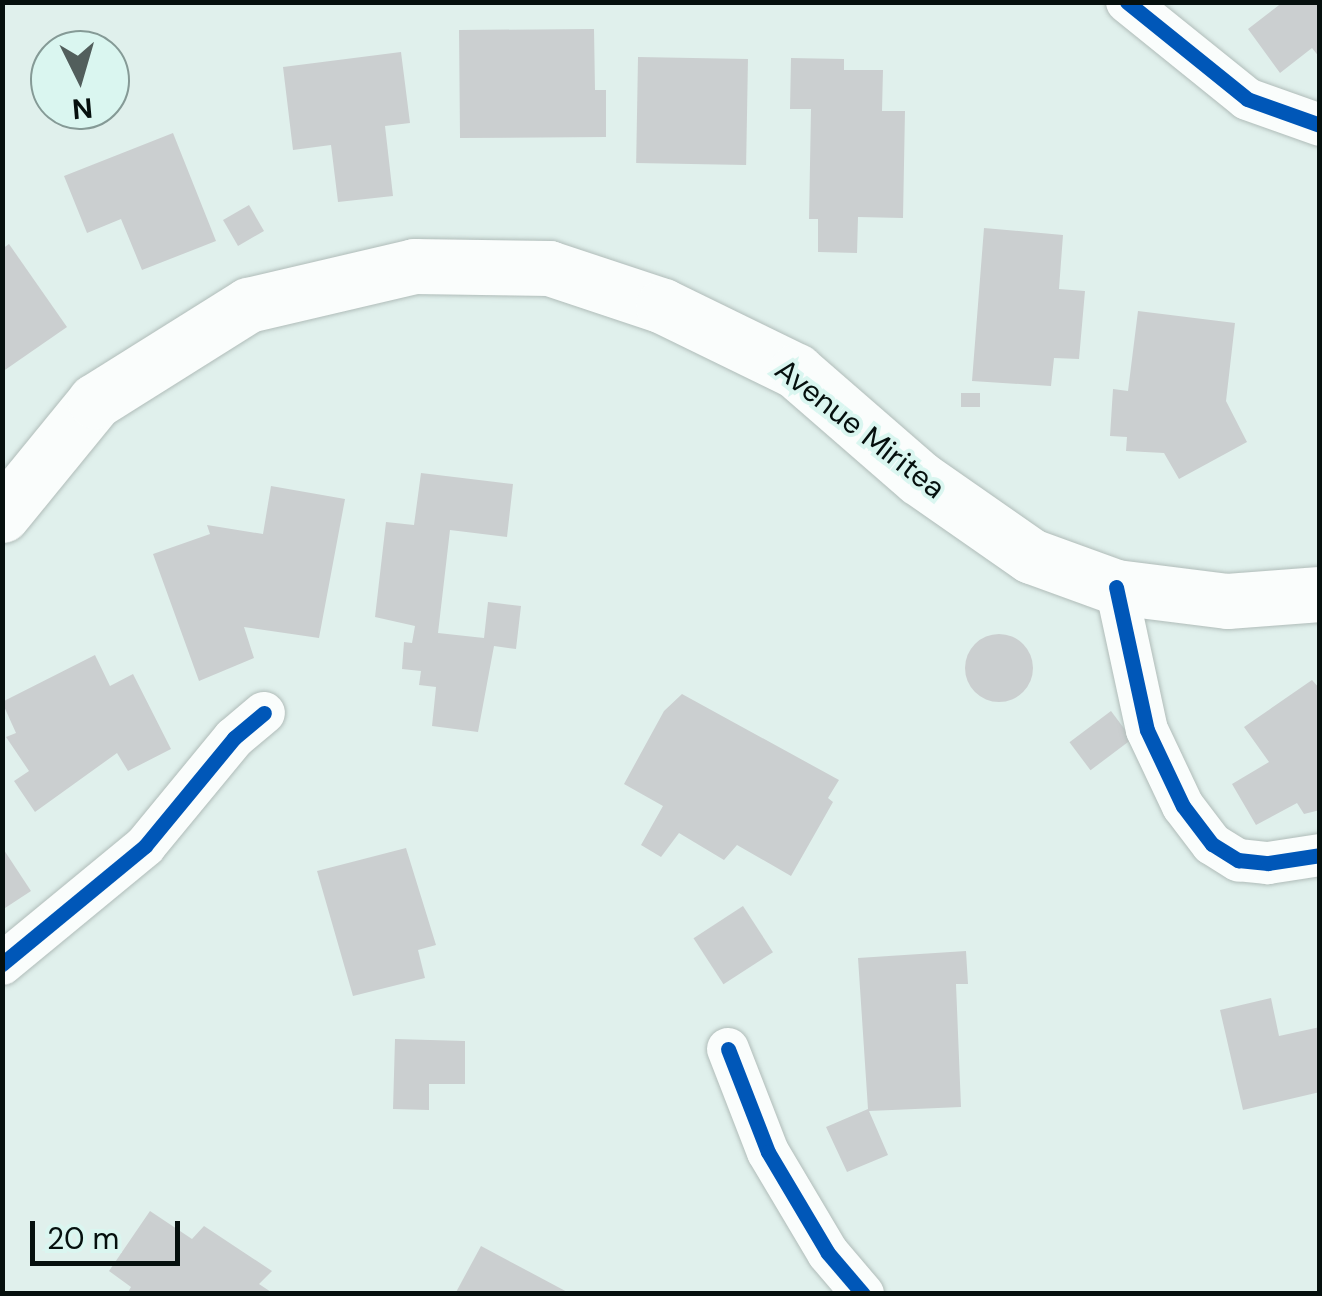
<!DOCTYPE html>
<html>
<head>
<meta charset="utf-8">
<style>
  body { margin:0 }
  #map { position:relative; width:1322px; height:1296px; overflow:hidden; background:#e0f0ec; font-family:"DM Sans",sans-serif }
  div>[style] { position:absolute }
  .building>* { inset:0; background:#cbcfd0; transform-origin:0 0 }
  .round { border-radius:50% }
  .roads { filter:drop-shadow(0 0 2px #b0bcb9) drop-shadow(0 0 2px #b0bcb9) }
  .street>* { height:42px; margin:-21px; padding:0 21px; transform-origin:21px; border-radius:21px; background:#fafdfc }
  .secondary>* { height:55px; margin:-27.5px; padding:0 27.5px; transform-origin:27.5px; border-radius:27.5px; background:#fafdfc }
  .cycleway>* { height:15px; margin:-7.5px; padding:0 7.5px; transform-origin:7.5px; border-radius:7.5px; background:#0057b8 }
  span { translate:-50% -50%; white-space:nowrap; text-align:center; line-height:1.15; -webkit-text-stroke:8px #daf6f0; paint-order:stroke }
  .street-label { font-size:30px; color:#06100e }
  .frame { position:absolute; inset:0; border:5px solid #06100e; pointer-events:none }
  .north { position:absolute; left:30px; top:30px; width:100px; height:100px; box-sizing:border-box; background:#daf6f0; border:2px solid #859a96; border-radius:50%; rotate:175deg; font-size:28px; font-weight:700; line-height:40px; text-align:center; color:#06100e }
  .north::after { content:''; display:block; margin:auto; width:35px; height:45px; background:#525e5c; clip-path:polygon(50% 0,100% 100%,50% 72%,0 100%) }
  .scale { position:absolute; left:30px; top:1221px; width:150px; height:45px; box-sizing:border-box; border:5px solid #06100e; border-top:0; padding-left:12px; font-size:30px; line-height:35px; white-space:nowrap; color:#06100e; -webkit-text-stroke:8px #daf6f0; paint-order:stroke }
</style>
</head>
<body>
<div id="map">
  <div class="building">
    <i style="clip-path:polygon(1283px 2px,1320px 2px,1320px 58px,1312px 48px,1280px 73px,1248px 29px)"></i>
    <i style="clip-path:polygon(594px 29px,595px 90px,606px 90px,606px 137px,460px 138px,459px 30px)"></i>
    <i style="clip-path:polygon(401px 52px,410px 123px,385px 126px,393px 196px,338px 202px,331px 145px,293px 150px,283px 67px)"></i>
    <i style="left:638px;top:57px;width:110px;height:106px;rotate:1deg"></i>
    <i style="clip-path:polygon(791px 58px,844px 59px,844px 70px,883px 70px,882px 111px,905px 111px,903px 218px,858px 217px,857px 253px,818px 252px,818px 219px,809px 219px,811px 109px,790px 109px)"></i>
    <i style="clip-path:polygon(173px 133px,216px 241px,142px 270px,121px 219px,87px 233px,64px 176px)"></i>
    <i style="left:249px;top:205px;width:30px;height:30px;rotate:60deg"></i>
    <i style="clip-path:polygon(984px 228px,1063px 235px,1059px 289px,1085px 291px,1079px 359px,1054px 358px,1051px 386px,972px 381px)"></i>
    <i style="clip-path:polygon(9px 244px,67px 327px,2px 372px,2px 249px)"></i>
    <i style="clip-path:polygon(1138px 311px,1235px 323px,1226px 401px,1247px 442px,1179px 479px,1164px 453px,1126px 451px,1127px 437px,1110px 436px,1113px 389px,1128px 391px)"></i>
    <i style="left:961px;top:393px;width:19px;height:14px"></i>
    <i style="clip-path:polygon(421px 473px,513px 484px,507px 537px,450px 530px,438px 633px,484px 638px,488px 602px,521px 606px,516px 649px,494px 646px,478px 732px,432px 726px,436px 687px,419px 685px,421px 671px,402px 669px,404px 642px,412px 643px,415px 626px,375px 617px,386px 522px,414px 525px)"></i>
    <i style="clip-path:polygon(271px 486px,345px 499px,319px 638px,244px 627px,254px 658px,199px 681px,153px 554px,210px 534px,207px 525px,263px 534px)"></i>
    <i class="round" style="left:965px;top:634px;width:68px;height:68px"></i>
    <i style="clip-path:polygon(95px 655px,110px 686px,133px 674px,171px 749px,128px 771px,117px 753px,35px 812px,14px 781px,29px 771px,6px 737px,16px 733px,2px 702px)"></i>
    <i style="clip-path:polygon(1312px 680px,1320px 689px,1320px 810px,1304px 814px,1297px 803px,1256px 825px,1232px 784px,1269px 762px,1244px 727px)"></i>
    <i style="clip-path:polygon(682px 694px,839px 780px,828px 798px,833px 802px,791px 876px,737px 845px,724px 860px,679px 833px,661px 857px,641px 845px,663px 806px,624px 784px,664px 711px)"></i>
    <i style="left:1111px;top:711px;width:35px;height:52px;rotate:53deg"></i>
    <i style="clip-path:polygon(2px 847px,31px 891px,2px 910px)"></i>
    <i style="clip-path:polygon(406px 848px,436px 945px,418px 950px,425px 978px,353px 996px,317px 871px)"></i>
    <i style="left:743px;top:906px;width:55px;height:59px;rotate:57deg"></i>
    <i style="clip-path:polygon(966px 951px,968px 984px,956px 984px,961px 1107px,869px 1111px,888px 1155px,847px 1172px,826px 1127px,868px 1109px,858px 958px)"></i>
    <i style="clip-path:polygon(1271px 998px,1279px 1036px,1320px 1027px,1320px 1092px,1243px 1110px,1220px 1010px)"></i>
    <i style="clip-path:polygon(395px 1039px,465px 1041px,465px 1084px,429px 1084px,429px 1110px,393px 1109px)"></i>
    <i style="clip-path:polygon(150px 1211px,192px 1239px,204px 1226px,272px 1271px,259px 1284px,274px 1294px,127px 1294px,131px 1287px,109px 1271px)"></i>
    <i style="clip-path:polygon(481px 1246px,571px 1294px,455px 1294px)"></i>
  </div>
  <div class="roads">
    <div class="street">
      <i style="left:1127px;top:2px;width:154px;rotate:38.9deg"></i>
      <i style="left:1247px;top:99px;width:77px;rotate:19.6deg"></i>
      <i style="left:1116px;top:587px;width:146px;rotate:77.8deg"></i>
      <i style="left:1147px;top:730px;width:84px;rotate:64.7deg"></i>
      <i style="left:1183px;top:806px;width:48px;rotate:52.7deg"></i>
      <i style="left:1212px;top:844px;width:31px;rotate:32deg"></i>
      <i style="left:1238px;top:860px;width:30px;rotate:6deg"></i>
      <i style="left:1268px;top:863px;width:53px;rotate:-8.7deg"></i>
      <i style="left:2px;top:964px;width:185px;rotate:-39.5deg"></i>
      <i style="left:145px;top:846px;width:140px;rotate:-50.5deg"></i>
      <i style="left:234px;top:738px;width:39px;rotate:-40deg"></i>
      <i style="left:728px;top:1049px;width:110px;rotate:68.8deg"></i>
      <i style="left:768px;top:1152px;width:117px;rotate:59.3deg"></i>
      <i style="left:828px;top:1253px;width:54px;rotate:49.5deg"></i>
    </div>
    <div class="secondary">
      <i style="left:2px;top:515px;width:147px;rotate:-50.8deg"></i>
      <i style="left:95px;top:401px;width:181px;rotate:-32.1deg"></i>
      <i style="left:248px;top:305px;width:171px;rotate:-13.2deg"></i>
      <i style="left:414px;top:266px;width:135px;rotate:0.8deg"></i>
      <i style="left:549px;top:268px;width:120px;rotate:18.4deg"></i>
      <i style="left:663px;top:306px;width:148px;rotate:26deg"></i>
      <i style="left:796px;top:371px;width:163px;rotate:41deg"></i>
      <i style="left:919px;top:478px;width:136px;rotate:34.9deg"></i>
      <i style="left:1031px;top:556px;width:90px;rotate:20deg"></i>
      <i style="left:1116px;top:587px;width:112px;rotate:7.2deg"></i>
      <i style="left:1227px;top:601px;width:93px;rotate:-4.3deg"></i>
    </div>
  </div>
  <div class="cycleway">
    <i style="left:1127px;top:2px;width:154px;rotate:38.9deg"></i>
    <i style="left:1247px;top:99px;width:77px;rotate:19.6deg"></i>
    <i style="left:1116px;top:587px;width:146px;rotate:77.8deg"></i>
    <i style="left:1147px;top:730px;width:84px;rotate:64.7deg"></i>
    <i style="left:1183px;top:806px;width:48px;rotate:52.7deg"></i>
    <i style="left:1212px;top:844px;width:31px;rotate:32deg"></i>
    <i style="left:1238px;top:860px;width:30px;rotate:6deg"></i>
    <i style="left:1268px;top:863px;width:53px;rotate:-8.7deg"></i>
    <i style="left:2px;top:964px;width:185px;rotate:-39.5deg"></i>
    <i style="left:145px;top:846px;width:140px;rotate:-50.5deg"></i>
    <i style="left:234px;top:738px;width:39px;rotate:-40deg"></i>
    <i style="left:728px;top:1049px;width:110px;rotate:68.8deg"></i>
    <i style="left:768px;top:1152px;width:117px;rotate:59.3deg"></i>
    <i style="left:828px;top:1253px;width:54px;rotate:49.5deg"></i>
  </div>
  <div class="street-label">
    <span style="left:860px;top:429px;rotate:38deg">Avenue Miritea</span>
  </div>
  <div class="frame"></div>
  <div class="north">N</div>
  <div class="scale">20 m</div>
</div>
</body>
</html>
